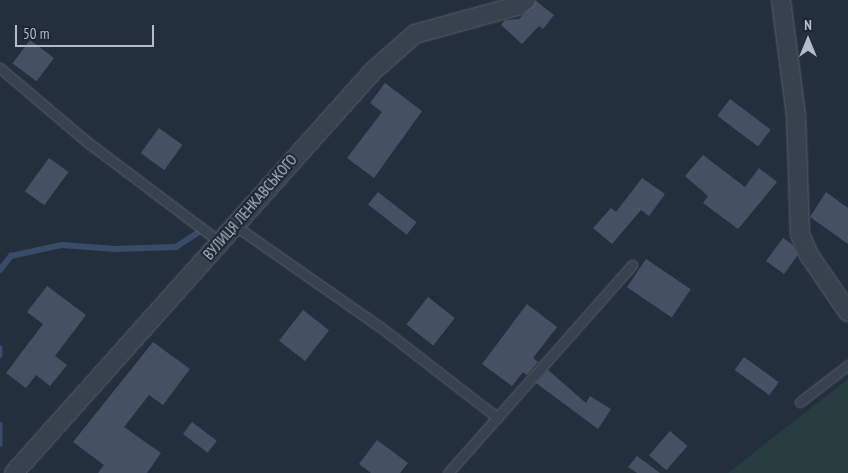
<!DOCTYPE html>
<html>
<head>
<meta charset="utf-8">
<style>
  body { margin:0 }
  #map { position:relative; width:848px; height:473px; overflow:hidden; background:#242f3e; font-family:"PT Sans Narrow",sans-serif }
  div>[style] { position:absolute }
  .green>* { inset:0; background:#263c3f }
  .stream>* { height:5.5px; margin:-2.75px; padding:0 2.75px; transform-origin:2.75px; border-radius:2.75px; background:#394c67 }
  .building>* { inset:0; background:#455162; transform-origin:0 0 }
  .roads { filter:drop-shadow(0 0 1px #565f6c) drop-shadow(0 0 1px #565f6c) }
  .lane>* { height:9px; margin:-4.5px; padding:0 4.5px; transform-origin:4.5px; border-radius:4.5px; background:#38414e }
  .street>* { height:18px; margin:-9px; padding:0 9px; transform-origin:9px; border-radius:9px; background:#38414e }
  span { translate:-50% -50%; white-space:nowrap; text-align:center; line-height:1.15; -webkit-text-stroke:4px #1d2633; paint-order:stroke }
  .street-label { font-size:15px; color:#b4bcc9 }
  .north { position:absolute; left:783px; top:15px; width:50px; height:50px; -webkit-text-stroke:4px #1d2633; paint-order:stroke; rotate:0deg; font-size:14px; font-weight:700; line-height:20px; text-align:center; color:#b4bcc9 }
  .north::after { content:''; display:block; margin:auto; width:18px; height:22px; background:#b4bcc9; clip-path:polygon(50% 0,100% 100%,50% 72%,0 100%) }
  .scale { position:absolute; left:15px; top:25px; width:139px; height:22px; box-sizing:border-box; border:2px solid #b4bcc9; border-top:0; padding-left:6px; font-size:15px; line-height:18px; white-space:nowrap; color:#b4bcc9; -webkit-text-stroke:4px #1d2633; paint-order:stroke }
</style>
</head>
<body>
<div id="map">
  <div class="green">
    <i style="clip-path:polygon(848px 379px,848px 473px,728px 473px)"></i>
  </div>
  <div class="stream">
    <i style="left:0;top:270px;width:18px;rotate:-52deg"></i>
    <i style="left:11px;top:256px;width:52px;rotate:-12.2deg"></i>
    <i style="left:62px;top:245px;width:54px;rotate:4.2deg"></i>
    <i style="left:116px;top:249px;width:60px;rotate:-1.9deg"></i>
    <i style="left:176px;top:247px;width:27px;rotate:-33deg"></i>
    <i style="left:0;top:348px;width:7px;rotate:90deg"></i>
    <i style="left:0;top:425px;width:19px;rotate:90deg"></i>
  </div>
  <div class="building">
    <i style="clip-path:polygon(536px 1px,554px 15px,543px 29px,539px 26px,522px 44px,501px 25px,505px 20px,519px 19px)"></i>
    <i style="left:30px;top:40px;width:30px;height:29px;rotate:37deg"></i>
    <i style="clip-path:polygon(385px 83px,422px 111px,374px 178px,347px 158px,382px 112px,370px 103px)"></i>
    <i style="left:730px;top:99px;width:51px;height:21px;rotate:37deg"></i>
    <i style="left:159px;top:128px;width:29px;height:31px;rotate:36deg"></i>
    <i style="clip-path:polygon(703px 155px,745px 187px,759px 168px,777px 182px,738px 229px,703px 203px,708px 196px,685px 176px)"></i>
    <i style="left:49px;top:158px;width:24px;height:41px;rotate:36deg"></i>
    <i style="clip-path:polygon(642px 178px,665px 194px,649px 216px,641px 210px,612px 244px,593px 228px,611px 208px,616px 212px)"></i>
    <i style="left:378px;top:192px;width:49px;height:16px;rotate:38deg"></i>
    <i style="clip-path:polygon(826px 192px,848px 208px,848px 244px,810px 217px)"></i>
    <i style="clip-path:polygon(783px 238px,793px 245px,798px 255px,784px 274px,766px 261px)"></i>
    <i style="left:646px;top:259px;width:54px;height:34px;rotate:34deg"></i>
    <i style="clip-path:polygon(47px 286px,86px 315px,55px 356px,67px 365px,50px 386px,36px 375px,26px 388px,6px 373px,43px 324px,27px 312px)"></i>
    <i style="left:428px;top:297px;width:34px;height:35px;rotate:38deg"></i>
    <i style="clip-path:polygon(527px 304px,557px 327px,533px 358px,538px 362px,527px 375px,523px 372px,512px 386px,482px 364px)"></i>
    <i style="left:303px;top:310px;width:33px;height:39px;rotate:38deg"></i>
    <i style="clip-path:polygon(153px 342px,190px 369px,163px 405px,149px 395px,124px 427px,161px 453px,147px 473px,98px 473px,104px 465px,73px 442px)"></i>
    <i style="left:744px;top:357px;width:43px;height:16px;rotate:36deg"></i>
    <i style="clip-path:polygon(548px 370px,586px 403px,590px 396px,611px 409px,598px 429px,536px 383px)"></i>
    <i style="left:192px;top:422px;width:31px;height:15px;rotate:37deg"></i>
    <i style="left:670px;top:431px;width:23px;height:32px;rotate:41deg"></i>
    <i style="clip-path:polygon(377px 440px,408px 463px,400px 473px,371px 473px,359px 464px)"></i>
    <i style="clip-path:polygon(637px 456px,660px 473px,637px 473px,628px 467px)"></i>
  </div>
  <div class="roads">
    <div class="lane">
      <i style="left:0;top:68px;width:113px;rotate:40.3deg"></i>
      <i style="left:86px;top:141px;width:168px;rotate:37deg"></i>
      <i style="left:234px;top:225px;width:177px;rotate:34.9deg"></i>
      <i style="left:379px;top:326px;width:150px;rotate:37.7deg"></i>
      <i style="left:800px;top:402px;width:61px;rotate:-37.6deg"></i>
      <i style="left:448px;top:473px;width:278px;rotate:-48.5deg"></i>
    </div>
    <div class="street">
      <i style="left:781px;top:0;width:116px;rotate:82.6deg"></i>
      <i style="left:796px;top:115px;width:119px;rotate:88.1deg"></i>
      <i style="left:800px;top:234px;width:23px;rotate:67deg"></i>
      <i style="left:809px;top:255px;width:69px;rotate:55.6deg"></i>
      <i style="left:14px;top:473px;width:539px;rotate:-48.23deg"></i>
      <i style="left:373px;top:71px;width:56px;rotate:-41.4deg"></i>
      <i style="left:415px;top:34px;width:106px;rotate:-15.4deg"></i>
      <i style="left:517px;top:6px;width:11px;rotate:-34deg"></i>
    </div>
  </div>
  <div class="street-label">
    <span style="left:250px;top:207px;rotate:-49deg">ВУЛИЦЯ ЛЕНКАВСЬКОГО</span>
  </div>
  <div class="north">N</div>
  <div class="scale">50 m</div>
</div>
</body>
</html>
